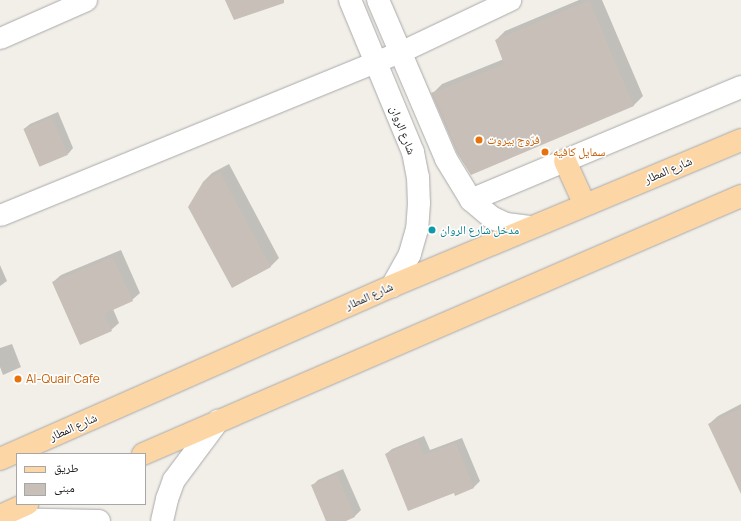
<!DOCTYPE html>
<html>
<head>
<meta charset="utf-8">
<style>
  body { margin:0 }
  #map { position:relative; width:741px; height:521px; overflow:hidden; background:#f2efe9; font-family:Manrope,"Noto Naskh Arabic",sans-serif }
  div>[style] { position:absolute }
  .shadow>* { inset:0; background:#0003 }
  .building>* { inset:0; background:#c7bfb8; transform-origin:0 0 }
  .roads { filter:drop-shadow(0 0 1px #a9a9a9) drop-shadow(0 0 1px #a9a9a9) }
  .minor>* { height:21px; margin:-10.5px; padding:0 10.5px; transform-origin:10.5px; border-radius:10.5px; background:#fff }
  .tertiary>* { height:22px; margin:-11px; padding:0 11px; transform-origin:11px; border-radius:11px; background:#fff }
  .primary>* { height:22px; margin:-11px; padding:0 11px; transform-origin:11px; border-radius:11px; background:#fcd6a4 }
  .dots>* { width:11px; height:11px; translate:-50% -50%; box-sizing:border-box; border:2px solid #fff; border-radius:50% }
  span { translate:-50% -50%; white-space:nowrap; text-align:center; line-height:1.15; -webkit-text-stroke:3px #fff; paint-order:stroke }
  .street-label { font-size:12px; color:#222 }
  .food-label { font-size:12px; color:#c56008 }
  .left { translate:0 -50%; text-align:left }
  .culture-label { font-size:12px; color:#0d838f }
  .legend { position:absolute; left:16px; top:453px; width:130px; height:52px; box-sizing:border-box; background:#fff; border:1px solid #a7a7a7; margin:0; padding:5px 7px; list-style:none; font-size:12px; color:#222 }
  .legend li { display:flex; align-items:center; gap:8px; height:20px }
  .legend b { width:20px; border:1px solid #a7a7a7 }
</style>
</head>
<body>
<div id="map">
  <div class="shadow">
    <i style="clip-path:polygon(579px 0,602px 0,643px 96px,634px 105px,471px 174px,433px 93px,442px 84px,504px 59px,496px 40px,505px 31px)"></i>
    <i style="clip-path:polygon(58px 112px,73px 148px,68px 154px,24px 129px,30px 124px)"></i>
    <i style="clip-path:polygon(229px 164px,279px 258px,271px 266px,232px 287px,203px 182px,212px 173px)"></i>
    <i style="clip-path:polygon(121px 250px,140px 293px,132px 300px,113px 309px,119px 323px,111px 330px,53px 282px,61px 275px)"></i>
    <i style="clip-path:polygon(0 265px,7px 281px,0 286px)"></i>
    <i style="clip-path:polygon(12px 344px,21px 367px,3px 375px,0 367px,0 348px)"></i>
    <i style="clip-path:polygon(741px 404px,741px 490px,709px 424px,718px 416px)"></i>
    <i style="clip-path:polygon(424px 436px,430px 450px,462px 438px,480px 481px,474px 487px,454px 492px,386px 454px,392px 449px)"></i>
    <i style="clip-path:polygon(343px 469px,361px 510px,355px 516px,343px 521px,327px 521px,312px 486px,318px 480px)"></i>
  </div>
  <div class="building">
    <i style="clip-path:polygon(225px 0,284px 0,284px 3px,234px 20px)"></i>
    <i style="clip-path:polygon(589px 0,634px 106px,471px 175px,457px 153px,431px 93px,504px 64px,495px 40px)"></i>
    <i style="left:52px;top:117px;width:41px;height:31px;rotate:67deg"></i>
    <i style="clip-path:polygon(220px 172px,271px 267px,232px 288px,188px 207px,203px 182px)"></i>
    <i style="clip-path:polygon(113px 257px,133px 301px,104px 314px,112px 331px,80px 345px,52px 282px)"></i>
    <i style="clip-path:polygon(741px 408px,741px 494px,708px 424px)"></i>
    <i style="clip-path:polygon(418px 441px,424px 455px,456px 443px,474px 488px,455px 496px,454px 493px,408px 511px,385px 454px)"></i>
    <i style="clip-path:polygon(337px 474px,355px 517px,346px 521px,326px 521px,311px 485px)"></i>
  </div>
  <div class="roads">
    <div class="minor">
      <i style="left:0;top:38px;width:94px;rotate:-23.8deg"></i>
      <i style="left:0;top:215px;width:432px;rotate:-22.2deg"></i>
      <i style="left:400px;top:52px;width:122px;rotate:-25.3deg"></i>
    </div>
    <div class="tertiary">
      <i style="left:350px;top:0;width:165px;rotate:67.5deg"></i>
      <i style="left:413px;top:152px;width:25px;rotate:79deg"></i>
      <i style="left:418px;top:177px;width:26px;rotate:88deg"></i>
      <i style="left:419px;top:203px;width:26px;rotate:94deg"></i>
      <i style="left:417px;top:229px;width:26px;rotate:106deg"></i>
      <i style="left:410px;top:254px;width:37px;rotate:119deg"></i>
      <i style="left:378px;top:0;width:173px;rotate:66.8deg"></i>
      <i style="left:446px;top:159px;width:48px;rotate:58.6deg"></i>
      <i style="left:471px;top:200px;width:26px;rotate:40deg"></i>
      <i style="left:491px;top:217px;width:17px;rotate:25deg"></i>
      <i style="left:506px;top:224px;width:26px;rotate:7deg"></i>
      <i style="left:471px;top:200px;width:293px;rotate:-22.7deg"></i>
      <i style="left:0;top:519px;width:99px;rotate:1.2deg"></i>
      <i style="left:162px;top:521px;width:23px;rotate:-77deg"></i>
      <i style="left:167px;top:499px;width:20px;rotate:-70deg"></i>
      <i style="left:174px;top:480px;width:74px;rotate:-53.3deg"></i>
    </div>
    <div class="primary">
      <i style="left:565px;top:161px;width:48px;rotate:65.6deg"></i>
      <i style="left:143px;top:454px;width:651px;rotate:-23.34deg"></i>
      <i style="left:0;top:459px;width:428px;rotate:-23.8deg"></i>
      <i style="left:392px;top:286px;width:378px;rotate:-22.7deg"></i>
      <i style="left:0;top:516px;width:30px;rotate:-24deg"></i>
    </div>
  </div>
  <div class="dots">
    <i style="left:479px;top:140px;background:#e8710a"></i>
    <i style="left:545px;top:152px;background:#e8710a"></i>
    <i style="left:432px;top:230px;background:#0f9aa8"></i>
    <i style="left:18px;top:379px;background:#e8710a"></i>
  </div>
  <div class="street-label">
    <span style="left:403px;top:130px;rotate:69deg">شارع الروان</span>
    <span style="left:668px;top:170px;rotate:-23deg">شارع المطار</span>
    <span style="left:369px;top:296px;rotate:-24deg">شارع المطار</span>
    <span style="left:73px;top:427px;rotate:-24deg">شارع المطار</span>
  </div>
  <div class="food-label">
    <span class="left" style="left:487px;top:140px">فرّوج بيروت</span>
    <span class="left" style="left:553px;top:152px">سمايل كافيه</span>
    <span class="left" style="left:26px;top:379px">Al-Quair Cafe</span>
  </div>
  <div class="culture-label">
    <span class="left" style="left:440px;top:230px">مدخل شارع الروان</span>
  </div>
  <ul class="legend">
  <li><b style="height:5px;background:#fcd6a4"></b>طريق</li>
  <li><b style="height:11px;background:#c7bfb8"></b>مبنى</li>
  </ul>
</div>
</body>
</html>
